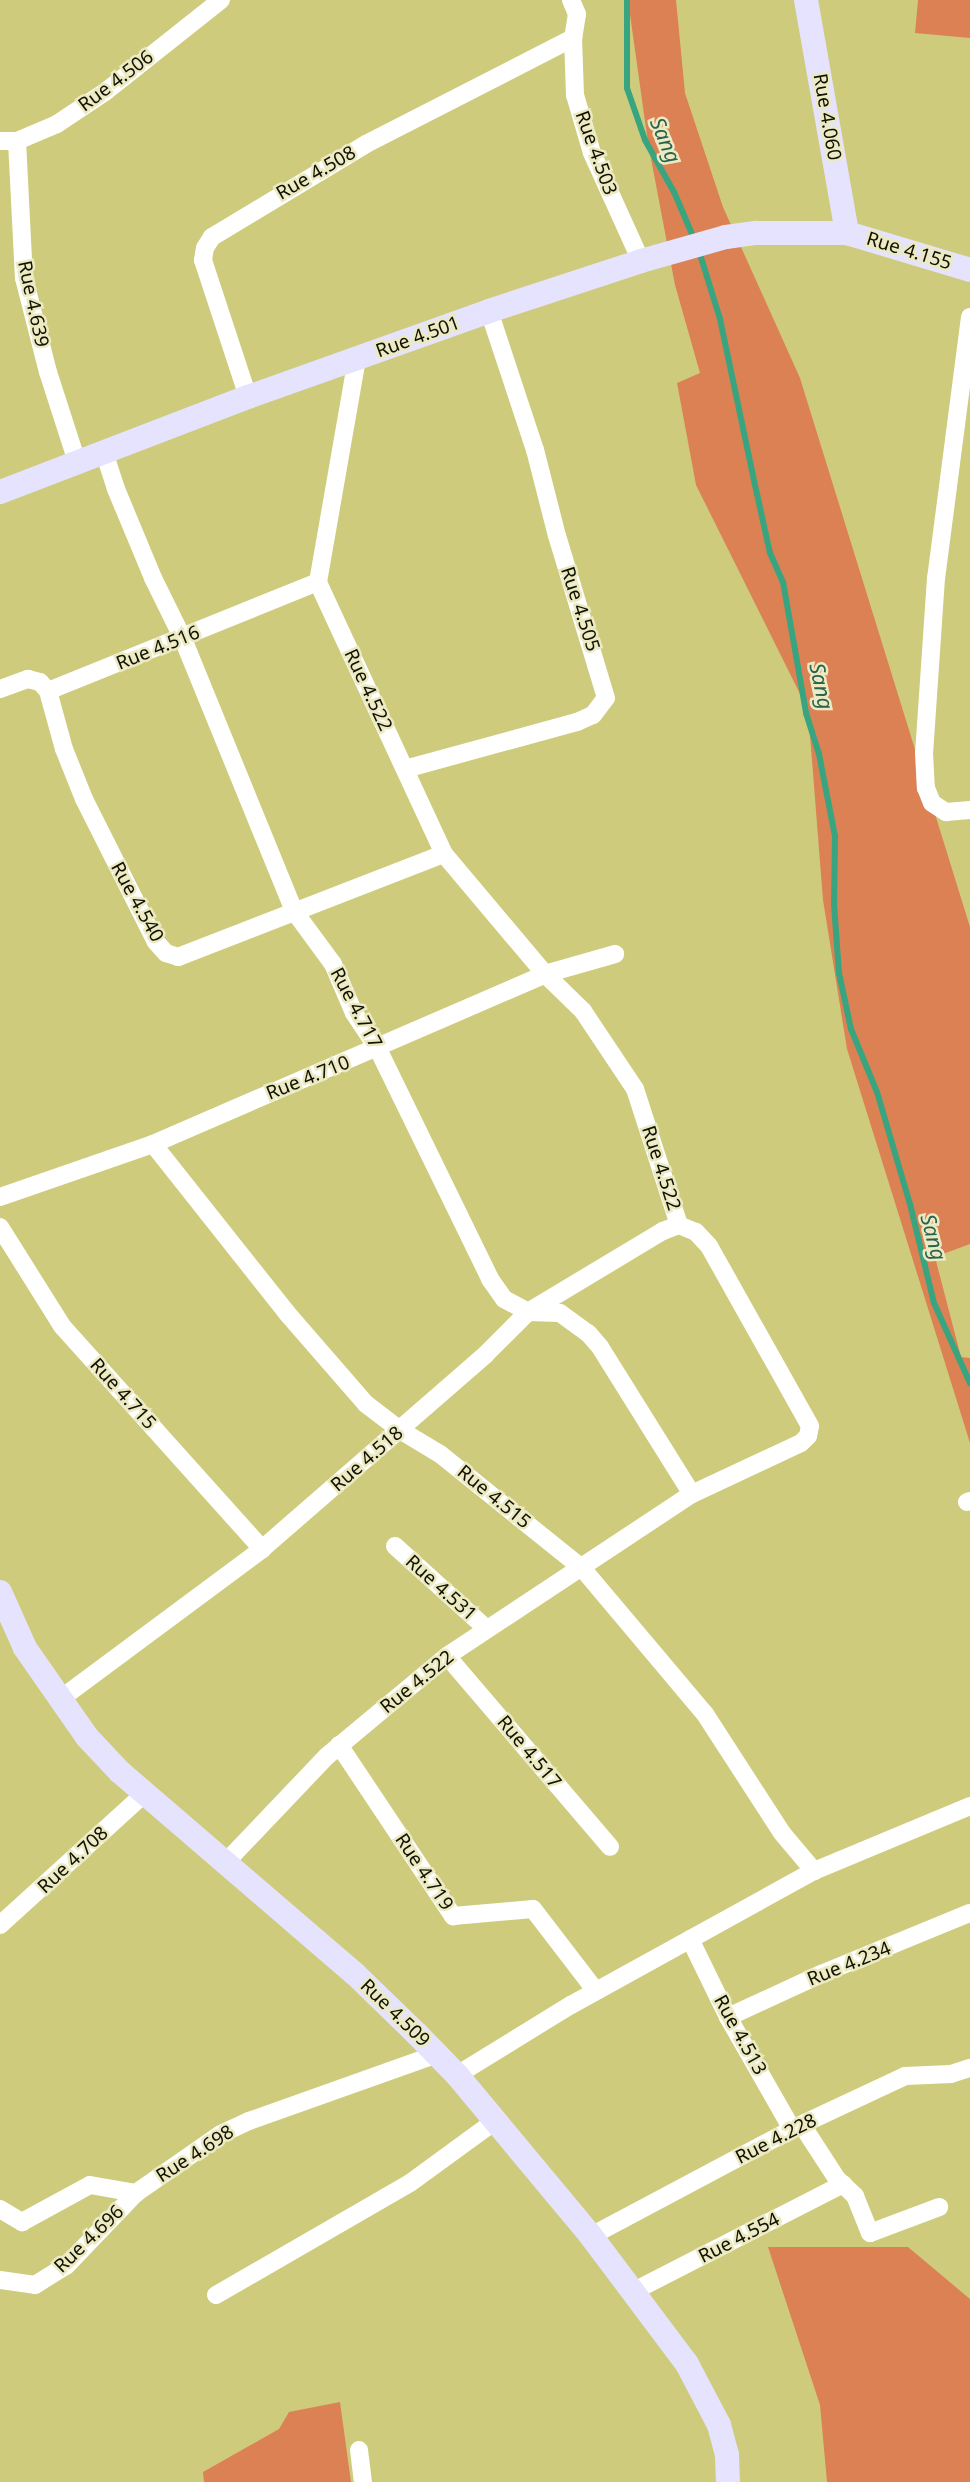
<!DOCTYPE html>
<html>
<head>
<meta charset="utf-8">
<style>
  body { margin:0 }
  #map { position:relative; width:970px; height:2482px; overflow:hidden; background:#cecc7c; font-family:"Noto Sans",sans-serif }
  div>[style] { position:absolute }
  .green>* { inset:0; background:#dc8153 }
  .stream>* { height:6px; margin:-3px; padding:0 3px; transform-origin:3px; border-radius:3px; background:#38a580 }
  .street>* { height:18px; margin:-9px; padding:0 9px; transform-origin:9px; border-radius:9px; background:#fff }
  .secondary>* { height:24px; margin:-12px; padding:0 12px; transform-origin:12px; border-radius:12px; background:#e5e3fe }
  span { translate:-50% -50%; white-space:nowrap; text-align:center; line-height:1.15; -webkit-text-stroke:5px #ebeac3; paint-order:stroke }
  .street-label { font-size:19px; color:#121100 }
  .water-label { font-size:21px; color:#29624d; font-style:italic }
</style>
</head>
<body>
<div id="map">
  <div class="green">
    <i style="clip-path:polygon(628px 0,676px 0,685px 93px,723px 207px,800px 378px,970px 927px,970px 1244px,935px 1257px,961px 1357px,970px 1358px,970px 1443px,847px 1049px,823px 900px,808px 710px,696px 485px,677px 383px,700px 373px,675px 285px,648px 143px)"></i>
    <i style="clip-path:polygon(918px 0,970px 0,970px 38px,915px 33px)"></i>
    <i style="clip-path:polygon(768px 2247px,908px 2247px,970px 2299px,970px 2482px,827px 2482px,820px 2405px)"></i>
    <i style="clip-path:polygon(340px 2402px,351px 2482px,204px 2482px,203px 2472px,279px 2429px,289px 2412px)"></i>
  </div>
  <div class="stream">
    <i style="left:627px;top:0;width:88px;rotate:90deg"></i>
    <i style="left:627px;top:88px;width:55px;rotate:70.9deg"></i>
    <i style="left:645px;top:140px;width:60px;rotate:60.9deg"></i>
    <i style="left:674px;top:192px;width:53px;rotate:66.8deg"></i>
    <i style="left:699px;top:251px;width:71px;rotate:72.8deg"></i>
    <i style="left:720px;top:319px;width:179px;rotate:78.1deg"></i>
    <i style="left:757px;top:494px;width:60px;rotate:77.6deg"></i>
    <i style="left:770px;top:553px;width:32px;rotate:66deg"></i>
    <i style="left:783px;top:582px;width:133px;rotate:80deg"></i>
    <i style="left:806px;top:713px;width:43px;rotate:72.4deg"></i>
    <i style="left:819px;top:754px;width:84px;rotate:79deg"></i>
    <i style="left:835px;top:836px;width:68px;rotate:90.8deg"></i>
    <i style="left:834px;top:904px;width:69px;rotate:85.9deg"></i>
    <i style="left:839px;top:973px;width:57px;rotate:77.9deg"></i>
    <i style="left:851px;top:1029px;width:68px;rotate:67.6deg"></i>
    <i style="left:877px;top:1092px;width:117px;rotate:73.6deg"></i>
    <i style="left:910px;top:1204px;width:102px;rotate:76.4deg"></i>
    <i style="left:934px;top:1303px;width:88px;rotate:65.8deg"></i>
  </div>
  <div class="street">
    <i style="left:571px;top:0;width:15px;rotate:67deg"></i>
    <i style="left:577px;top:14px;width:24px;rotate:99deg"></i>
    <i style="left:573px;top:38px;width:57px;rotate:88deg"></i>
    <i style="left:575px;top:95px;width:60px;rotate:73.7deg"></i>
    <i style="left:592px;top:153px;width:119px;rotate:65.6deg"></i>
    <i style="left:0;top:141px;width:17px"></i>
    <i style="left:17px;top:141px;width:43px;rotate:-23deg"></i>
    <i style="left:57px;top:124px;width:58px;rotate:-33.7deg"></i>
    <i style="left:105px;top:92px;width:148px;rotate:-38.4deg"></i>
    <i style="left:17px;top:141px;width:137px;rotate:87.1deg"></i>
    <i style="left:24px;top:278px;width:97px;rotate:75.7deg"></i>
    <i style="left:48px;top:372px;width:95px;rotate:72.1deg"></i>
    <i style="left:970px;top:317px;width:263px;rotate:97.4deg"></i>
    <i style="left:936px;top:578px;width:175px;rotate:93.9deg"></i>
    <i style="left:924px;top:753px;width:35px;rotate:87deg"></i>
    <i style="left:926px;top:788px;width:16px;rotate:68deg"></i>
    <i style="left:932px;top:803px;width:17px;rotate:33deg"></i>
    <i style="left:946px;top:812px;width:24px;rotate:-5deg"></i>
    <i style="left:248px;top:397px;width:144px;rotate:-108.2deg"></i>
    <i style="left:203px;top:260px;width:12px;rotate:-81deg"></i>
    <i style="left:205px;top:248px;width:13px;rotate:-58deg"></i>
    <i style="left:212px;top:237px;width:180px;rotate:-31.1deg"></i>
    <i style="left:366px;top:144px;width:233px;rotate:-27.1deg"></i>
    <i style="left:104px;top:452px;width:39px;rotate:72deg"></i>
    <i style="left:116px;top:489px;width:96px;rotate:67.4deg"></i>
    <i style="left:153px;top:578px;width:68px;rotate:63.8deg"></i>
    <i style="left:183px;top:639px;width:294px;rotate:67.8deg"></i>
    <i style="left:294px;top:911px;width:66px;rotate:53.7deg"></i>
    <i style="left:333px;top:964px;width:53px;rotate:66.8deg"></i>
    <i style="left:354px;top:1013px;width:43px;rotate:56.3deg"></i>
    <i style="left:378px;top:1049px;width:256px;rotate:64deg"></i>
    <i style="left:490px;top:1279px;width:24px;rotate:55deg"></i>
    <i style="left:504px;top:1299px;width:27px;rotate:28deg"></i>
    <i style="left:528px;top:1312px;width:32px;rotate:2deg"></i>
    <i style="left:560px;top:1313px;width:34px;rotate:36deg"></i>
    <i style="left:588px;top:1333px;width:18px;rotate:49deg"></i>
    <i style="left:600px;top:1347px;width:173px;rotate:58deg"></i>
    <i style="left:0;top:689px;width:30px;rotate:-20deg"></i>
    <i style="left:28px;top:679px;width:12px;rotate:14deg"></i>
    <i style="left:40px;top:682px;width:12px;rotate:48deg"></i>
    <i style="left:48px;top:691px;width:291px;rotate:-22deg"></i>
    <i style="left:48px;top:691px;width:60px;rotate:74.6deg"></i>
    <i style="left:64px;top:749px;width:54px;rotate:68.2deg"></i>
    <i style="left:84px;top:799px;width:160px;rotate:63.3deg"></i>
    <i style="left:156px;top:942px;width:15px;rotate:48deg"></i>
    <i style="left:166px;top:953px;width:13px;rotate:18deg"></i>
    <i style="left:178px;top:957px;width:285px;rotate:-21.2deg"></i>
    <i style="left:405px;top:769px;width:178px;rotate:-15.3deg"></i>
    <i style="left:577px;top:722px;width:17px;rotate:-24deg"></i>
    <i style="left:593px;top:715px;width:21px;rotate:-53deg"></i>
    <i style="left:606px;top:698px;width:169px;rotate:-106.8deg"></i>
    <i style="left:557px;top:536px;width:89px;rotate:-104.3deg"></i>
    <i style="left:535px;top:450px;width:146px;rotate:-108.3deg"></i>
    <i style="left:153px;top:1144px;width:214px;rotate:51.6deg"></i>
    <i style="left:286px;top:1312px;width:122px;rotate:49deg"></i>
    <i style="left:366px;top:1404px;width:43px;rotate:37.4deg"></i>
    <i style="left:400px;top:1430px;width:47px;rotate:31deg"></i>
    <i style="left:440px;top:1454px;width:182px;rotate:38.8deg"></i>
    <i style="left:582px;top:1568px;width:191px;rotate:49.9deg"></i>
    <i style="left:705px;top:1714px;width:142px;rotate:57.1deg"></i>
    <i style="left:782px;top:1833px;width:50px;rotate:49.9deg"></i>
    <i style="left:0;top:1197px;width:162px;rotate:-19.1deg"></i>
    <i style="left:153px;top:1144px;width:427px;rotate:-23.4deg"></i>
    <i style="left:545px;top:974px;width:73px;rotate:-15.9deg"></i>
    <i style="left:0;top:1227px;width:117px;rotate:57.9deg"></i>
    <i style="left:62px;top:1326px;width:300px;rotate:48.1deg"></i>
    <i style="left:967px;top:1502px;width:3px;rotate:-18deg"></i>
    <i style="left:395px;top:1546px;width:124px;rotate:42.1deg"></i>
    <i style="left:447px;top:1656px;width:251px;rotate:49.5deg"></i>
    <i style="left:59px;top:1700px;width:253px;rotate:-36.6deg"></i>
    <i style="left:262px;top:1549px;width:297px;rotate:-41deg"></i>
    <i style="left:486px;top:1354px;width:59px;rotate:-45deg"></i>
    <i style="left:528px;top:1312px;width:157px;rotate:-31deg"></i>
    <i style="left:663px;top:1231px;width:17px;rotate:-21deg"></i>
    <i style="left:339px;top:1745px;width:206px;rotate:56.3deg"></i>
    <i style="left:453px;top:1916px;width:80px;rotate:-5deg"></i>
    <i style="left:533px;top:1909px;width:103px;rotate:52.5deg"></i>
    <i style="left:226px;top:1862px;width:146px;rotate:-46.4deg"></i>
    <i style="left:327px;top:1756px;width:156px;rotate:-39.8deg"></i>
    <i style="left:447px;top:1656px;width:294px;rotate:-33.5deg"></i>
    <i style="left:692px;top:1494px;width:120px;rotate:-25.1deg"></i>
    <i style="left:801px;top:1443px;width:10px;rotate:-45deg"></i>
    <i style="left:808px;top:1436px;width:10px;rotate:-79deg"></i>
    <i style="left:810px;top:1426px;width:206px;rotate:-119.3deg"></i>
    <i style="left:709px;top:1246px;width:19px;rotate:-133deg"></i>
    <i style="left:696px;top:1232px;width:18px;rotate:-158deg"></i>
    <i style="left:679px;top:1225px;width:143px;rotate:-107.9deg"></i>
    <i style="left:635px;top:1089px;width:94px;rotate:-123.7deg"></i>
    <i style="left:583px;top:1011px;width:53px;rotate:-135.8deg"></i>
    <i style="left:545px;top:974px;width:157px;rotate:-130.1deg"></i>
    <i style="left:444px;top:854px;width:300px;rotate:-114.9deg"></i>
    <i style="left:318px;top:582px;width:227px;rotate:-80.1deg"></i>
    <i style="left:0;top:1925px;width:196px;rotate:-42.3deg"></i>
    <i style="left:690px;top:1939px;width:87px;rotate:64deg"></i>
    <i style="left:728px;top:2017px;width:129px;rotate:60.3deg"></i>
    <i style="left:728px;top:2017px;width:102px;rotate:-24.8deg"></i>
    <i style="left:821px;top:1974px;width:161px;rotate:-22.3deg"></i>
    <i style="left:457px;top:2075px;width:134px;rotate:-31.6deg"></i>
    <i style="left:571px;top:2005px;width:277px;rotate:-28.9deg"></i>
    <i style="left:814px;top:1871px;width:169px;rotate:-22.6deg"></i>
    <i style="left:802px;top:2125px;width:64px;rotate:57.1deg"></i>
    <i style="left:837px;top:2179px;width:25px;rotate:43deg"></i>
    <i style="left:855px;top:2196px;width:40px;rotate:68deg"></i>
    <i style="left:870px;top:2233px;width:74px;rotate:-20.6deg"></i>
    <i style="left:0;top:2209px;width:26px;rotate:31deg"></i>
    <i style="left:22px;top:2222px;width:77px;rotate:-28.6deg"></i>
    <i style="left:90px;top:2185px;width:47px;rotate:9.9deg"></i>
    <i style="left:136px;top:2193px;width:103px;rotate:-34.8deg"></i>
    <i style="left:221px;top:2134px;width:31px;rotate:-25deg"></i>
    <i style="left:249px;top:2121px;width:200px;rotate:-19.6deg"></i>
    <i style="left:591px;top:2236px;width:228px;rotate:-28deg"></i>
    <i style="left:792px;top:2129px;width:125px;rotate:-25.1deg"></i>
    <i style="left:905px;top:2076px;width:46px;rotate:-2.5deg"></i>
    <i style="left:951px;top:2074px;width:20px;rotate:-18deg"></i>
    <i style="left:0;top:2280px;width:35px;rotate:8deg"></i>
    <i style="left:35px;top:2285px;width:36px;rotate:-32deg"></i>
    <i style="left:66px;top:2266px;width:101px;rotate:-46.2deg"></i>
    <i style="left:634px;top:2291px;width:235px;rotate:-27.1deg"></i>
    <i style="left:216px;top:2295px;width:224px;rotate:-30deg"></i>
    <i style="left:410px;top:2183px;width:105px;rotate:-36.1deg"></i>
    <i style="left:359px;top:2450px;width:32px;rotate:83deg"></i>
  </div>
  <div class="secondary">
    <i style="left:806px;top:0;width:237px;rotate:80deg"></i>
    <i style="left:0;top:492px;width:266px;rotate:-21deg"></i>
    <i style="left:248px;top:397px;width:256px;rotate:-19.6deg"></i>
    <i style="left:489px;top:311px;width:160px;rotate:-18.2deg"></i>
    <i style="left:641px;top:261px;width:88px;rotate:-15.8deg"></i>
    <i style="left:726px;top:237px;width:30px;rotate:-8deg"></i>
    <i style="left:756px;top:233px;width:91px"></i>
    <i style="left:847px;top:233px;width:128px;rotate:16.7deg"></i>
    <i style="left:0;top:1592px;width:61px;rotate:65.9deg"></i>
    <i style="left:25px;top:1648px;width:108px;rotate:55.1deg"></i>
    <i style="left:87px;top:1737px;width:48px;rotate:46.7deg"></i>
    <i style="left:120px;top:1772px;width:310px;rotate:40.7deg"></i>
    <i style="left:355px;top:1974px;width:86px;rotate:44.1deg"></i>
    <i style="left:417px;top:2034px;width:57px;rotate:45.7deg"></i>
    <i style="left:457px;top:2075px;width:209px;rotate:50.2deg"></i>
    <i style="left:591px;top:2236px;width:160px;rotate:53.1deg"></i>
    <i style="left:687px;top:2364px;width:69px;rotate:62.3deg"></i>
    <i style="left:719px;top:2425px;width:31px;rotate:75deg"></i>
    <i style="left:727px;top:2455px;width:27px;rotate:88deg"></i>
  </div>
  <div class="street-label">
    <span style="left:116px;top:81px;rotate:-37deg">Rue 4.506</span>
    <span style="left:827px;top:117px;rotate:80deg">Rue 4.060</span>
    <span style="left:596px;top:153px;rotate:70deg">Rue 4.503</span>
    <span style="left:316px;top:173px;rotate:-30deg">Rue 4.508</span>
    <span style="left:909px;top:251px;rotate:17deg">Rue 4.155</span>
    <span style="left:33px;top:304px;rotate:78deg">Rue 4.639</span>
    <span style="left:418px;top:337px;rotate:-20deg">Rue 4.501</span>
    <span style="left:580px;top:609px;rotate:72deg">Rue 4.505</span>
    <span style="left:158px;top:648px;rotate:-22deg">Rue 4.516</span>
    <span style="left:368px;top:690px;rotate:65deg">Rue 4.522</span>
    <span style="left:137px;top:902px;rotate:61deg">Rue 4.540</span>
    <span style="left:356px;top:1008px;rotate:62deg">Rue 4.717</span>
    <span style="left:308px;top:1078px;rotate:-22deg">Rue 4.710</span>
    <span style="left:661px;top:1168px;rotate:72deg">Rue 4.522</span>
    <span style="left:123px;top:1394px;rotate:48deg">Rue 4.715</span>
    <span style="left:367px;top:1459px;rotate:-41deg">Rue 4.518</span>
    <span style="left:494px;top:1497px;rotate:39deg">Rue 4.515</span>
    <span style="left:441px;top:1588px;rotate:42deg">Rue 4.531</span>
    <span style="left:417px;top:1682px;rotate:-39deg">Rue 4.522</span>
    <span style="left:529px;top:1752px;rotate:50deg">Rue 4.517</span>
    <span style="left:73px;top:1860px;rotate:-43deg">Rue 4.708</span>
    <span style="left:424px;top:1872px;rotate:56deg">Rue 4.719</span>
    <span style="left:849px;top:1964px;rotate:-22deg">Rue 4.234</span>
    <span style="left:395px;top:2013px;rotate:44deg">Rue 4.509</span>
    <span style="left:740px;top:2035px;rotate:61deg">Rue 4.513</span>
    <span style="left:776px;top:2139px;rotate:-27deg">Rue 4.228</span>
    <span style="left:195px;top:2154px;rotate:-33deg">Rue 4.698</span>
    <span style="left:739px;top:2238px;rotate:-27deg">Rue 4.554</span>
    <span style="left:89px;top:2239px;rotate:-44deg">Rue 4.696</span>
  </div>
  <div class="water-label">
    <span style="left:666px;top:140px;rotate:67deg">Sang</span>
    <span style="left:822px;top:686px;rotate:78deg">Sang</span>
    <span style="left:934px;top:1237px;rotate:75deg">Sang</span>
  </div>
</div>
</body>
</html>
